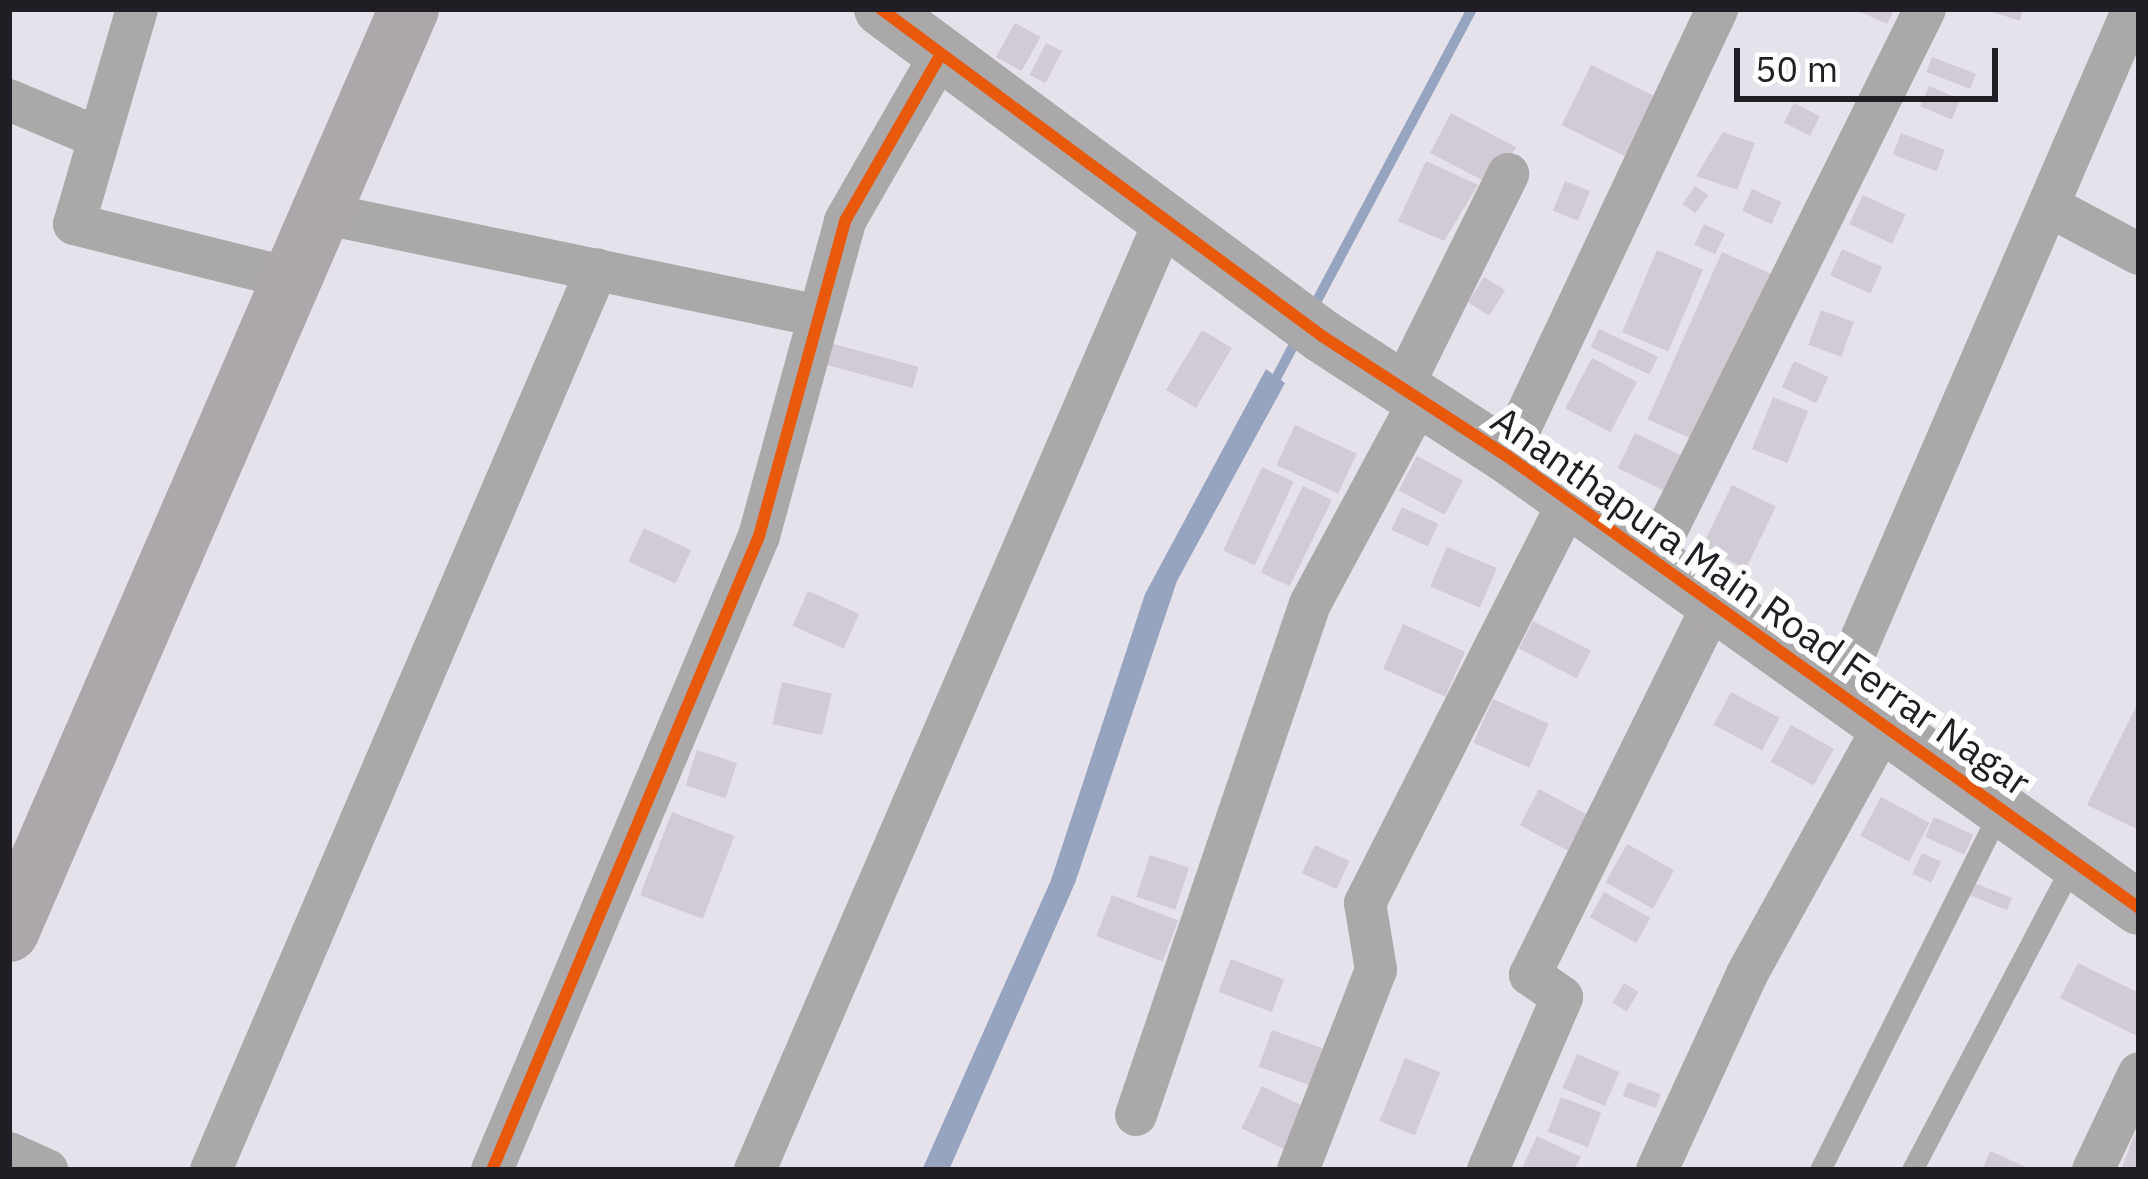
<!DOCTYPE html>
<html>
<head>
<meta charset="utf-8">
<style>
  body { margin:0 }
  #map { position:relative; width:2148px; height:1179px; overflow:hidden; background:#e5e2eb; font-family:"IBM Plex Sans",sans-serif }
  div>[style] { position:absolute }
  .water>* { inset:0; background:#96a4c0 }
  .stream>* { height:10px; margin:-5px; padding:0 5px; transform-origin:5px; border-radius:5px; background:#96a4c0 }
  .building>* { inset:0; background:#d1cbd6; transform-origin:0 0 }
  .service>* { height:21px; margin:-10.5px; padding:0 10.5px; transform-origin:10.5px; border-radius:10.5px; background:#aba8aa }
  .minor>* { height:42px; margin:-21px; padding:0 21px; transform-origin:21px; border-radius:21px; background:#aba8aa }
  .tertiary>* { height:54px; margin:-27px; padding:0 27px; transform-origin:27px; border-radius:27px; background:#aba8aa }
  .secondary>* { height:60px; margin:-30px; padding:0 30px; transform-origin:30px; border-radius:30px; background:#aba7aa }
  .cycleway>* { height:12px; margin:-6px; padding:0 6px; transform-origin:6px; border-radius:6px; background:#e8590c }
  span { translate:-50% -50%; white-space:nowrap; text-align:center; line-height:1.15; -webkit-text-stroke:12px #fff; paint-order:stroke }
  .street-label { font-size:39px; color:#201e24 }
  .frame { position:absolute; inset:0; border:12px solid #201e24; pointer-events:none }
  .scale { position:absolute; left:1734px; top:48px; width:264px; height:54px; box-sizing:border-box; border:6px solid #201e24; border-top:0; padding-left:15px; font-size:36px; line-height:42px; white-space:nowrap; color:#201e24; -webkit-text-stroke:9px #fff; paint-order:stroke }
</style>
</head>
<body>
<div id="map">
  <div class="water">
    <i style="clip-path:polygon(1266px 369px,1285px 383px,1177px 581px,1075px 883px,949px 1170px,922px 1170px,1051px 880px,1145px 594px)"></i>
  </div>
  <div class="stream">
    <i style="left:1313px;top:308px;width:339px;rotate:-62deg"></i>
    <i style="left:1271px;top:388px;width:60px;rotate:-62.2deg"></i>
  </div>
  <div class="building">
    <i style="clip-path:polygon(1854px 9px,1894px 9px,1887px 24px)"></i>
    <i style="clip-path:polygon(1984px 9px,2023px 9px,2020px 21px)"></i>
    <i style="left:1015px;top:23px;width:29px;height:39px;rotate:29deg"></i>
    <i style="left:1046px;top:43px;width:18px;height:36px;rotate:27deg"></i>
    <i style="left:1932px;top:57px;width:47px;height:16px;rotate:21deg"></i>
    <i style="left:1591px;top:65px;width:75px;height:67px;rotate:26deg"></i>
    <i style="left:1929px;top:86px;width:34px;height:22px;rotate:23deg"></i>
    <i style="left:1794px;top:103px;width:29px;height:22px;rotate:27deg"></i>
    <i style="clip-path:polygon(1451px 113px,1516px 147px,1502px 172px,1484px 181px,1430px 153px)"></i>
    <i style="clip-path:polygon(1723px 132px,1755px 143px,1737px 190px,1696px 176px)"></i>
    <i style="left:1901px;top:133px;width:47px;height:23px;rotate:21deg"></i>
    <i style="clip-path:polygon(1426px 161px,1478px 185px,1444px 241px,1398px 221px)"></i>
    <i style="left:1565px;top:181px;width:27px;height:32px;rotate:22deg"></i>
    <i style="left:1695px;top:186px;width:16px;height:22px;rotate:35deg"></i>
    <i style="left:1752px;top:189px;width:32px;height:24px;rotate:24deg"></i>
    <i style="left:1863px;top:195px;width:47px;height:32px;rotate:25deg"></i>
    <i style="left:1704px;top:224px;width:23px;height:23px;rotate:25deg"></i>
    <i style="left:1842px;top:249px;width:44px;height:29px;rotate:24deg"></i>
    <i style="left:1657px;top:250px;width:50px;height:89px;rotate:23deg"></i>
    <i style="left:1722px;top:252px;width:56px;height:183px;rotate:24deg"></i>
    <i style="left:1484px;top:277px;width:25px;height:30px;rotate:32deg"></i>
    <i style="left:1821px;top:310px;width:35px;height:37px;rotate:20deg"></i>
    <i style="left:1599px;top:329px;width:65px;height:20px;rotate:25deg"></i>
    <i style="left:1202px;top:330px;width:35px;height:70px;rotate:31deg"></i>
    <i style="left:815px;top:339px;width:107px;height:22px;rotate:15deg"></i>
    <i style="left:1592px;top:358px;width:51px;height:57px;rotate:28deg"></i>
    <i style="left:1794px;top:361px;width:38px;height:29px;rotate:25deg"></i>
    <i style="left:1773px;top:397px;width:38px;height:56px;rotate:22deg"></i>
    <i style="left:1295px;top:425px;width:68px;height:44px;rotate:25deg"></i>
    <i style="left:1635px;top:433px;width:59px;height:39px;rotate:26deg"></i>
    <i style="left:1417px;top:456px;width:52px;height:39px;rotate:28deg"></i>
    <i style="left:1262px;top:467px;width:35px;height:92px;rotate:25deg"></i>
    <i style="left:1732px;top:485px;width:49px;height:69px;rotate:26deg"></i>
    <i style="left:1303px;top:486px;width:32px;height:96px;rotate:26deg"></i>
    <i style="left:1402px;top:507px;width:40px;height:25px;rotate:25deg"></i>
    <i style="left:644px;top:528px;width:52px;height:37px;rotate:25deg"></i>
    <i style="left:1447px;top:547px;width:54px;height:43px;rotate:23deg"></i>
    <i style="left:808px;top:591px;width:56px;height:38px;rotate:24deg"></i>
    <i style="left:1533px;top:621px;width:65px;height:31px;rotate:27deg"></i>
    <i style="left:1403px;top:624px;width:68px;height:49px;rotate:24deg"></i>
    <i style="left:782px;top:682px;width:51px;height:43px;rotate:13deg"></i>
    <i style="left:1731px;top:692px;width:55px;height:37px;rotate:28deg"></i>
    <i style="left:1493px;top:699px;width:61px;height:48px;rotate:24deg"></i>
    <i style="clip-path:polygon(2139px 701px,2139px 830px,2087px 805px)"></i>
    <i style="left:1791px;top:725px;width:49px;height:42px;rotate:29deg"></i>
    <i style="left:697px;top:750px;width:42px;height:37px;rotate:18deg"></i>
    <i style="left:1539px;top:789px;width:60px;height:41px;rotate:28deg"></i>
    <i style="left:1881px;top:797px;width:55px;height:44px;rotate:28deg"></i>
    <i style="left:672px;top:812px;width:67px;height:89px;rotate:21deg"></i>
    <i style="left:1934px;top:817px;width:43px;height:22px;rotate:24deg"></i>
    <i style="left:1627px;top:844px;width:54px;height:44px;rotate:29deg"></i>
    <i style="left:1315px;top:845px;width:38px;height:31px;rotate:25deg"></i>
    <i style="left:1922px;top:853px;width:21px;height:23px;rotate:25deg"></i>
    <i style="left:1150px;top:855px;width:41px;height:44px;rotate:18deg"></i>
    <i style="left:1972px;top:882px;width:43px;height:13px;rotate:22deg"></i>
    <i style="left:1604px;top:892px;width:53px;height:29px;rotate:29deg"></i>
    <i style="left:1112px;top:895px;width:71px;height:44px;rotate:21deg"></i>
    <i style="left:1231px;top:959px;width:57px;height:35px;rotate:21deg"></i>
    <i style="clip-path:polygon(2078px 963px,2139px 993px,2139px 1037px,2060px 998px)"></i>
    <i style="left:1624px;top:983px;width:17px;height:23px;rotate:31deg"></i>
    <i style="left:1272px;top:1030px;width:63px;height:39px;rotate:20deg"></i>
    <i style="left:1577px;top:1054px;width:46px;height:37px;rotate:23deg"></i>
    <i style="left:1405px;top:1058px;width:38px;height:68px;rotate:22deg"></i>
    <i style="left:1628px;top:1082px;width:35px;height:15px;rotate:20deg"></i>
    <i style="left:1262px;top:1086px;width:50px;height:47px;rotate:26deg"></i>
    <i style="left:1561px;top:1097px;width:43px;height:37px;rotate:21deg"></i>
    <i style="clip-path:polygon(2135px 1133px,2139px 1170px,2121px 1170px)"></i>
    <i style="clip-path:polygon(1537px 1136px,1581px 1157px,1574px 1170px,1521px 1170px)"></i>
    <i style="clip-path:polygon(1990px 1151px,2033px 1170px,1982px 1170px)"></i>
  </div>
  <div class="service">
    <i style="left:1820px;top:1170px;width:402px;rotate:-63.4deg"></i>
    <i style="left:1912px;top:1170px;width:349px;rotate:-62.3deg"></i>
  </div>
  <div class="minor">
    <i style="left:137px;top:9px;width:224px;rotate:106.3deg"></i>
    <i style="left:74px;top:224px;width:230px;rotate:14.1deg"></i>
    <i style="left:9px;top:100px;width:95px;rotate:22.8deg"></i>
    <i style="left:2049px;top:206px;width:102px;rotate:28.1deg"></i>
    <i style="left:326px;top:214px;width:503px;rotate:11.69deg"></i>
    <i style="left:1402px;top:388px;width:239px;rotate:-63.6deg"></i>
    <i style="left:1507px;top:456px;width:494px;rotate:-64.8deg"></i>
    <i style="left:1651px;top:562px;width:617px;rotate:-63.64deg"></i>
    <i style="left:1838px;top:692px;width:744px;rotate:-66.64deg"></i>
    <i style="left:1136px;top:1115px;width:540px;rotate:-71.2deg"></i>
    <i style="left:1310px;top:604px;width:232px;rotate:-61.7deg"></i>
    <i style="left:9px;top:1153px;width:42px;rotate:24.1deg"></i>
    <i style="left:211px;top:1170px;width:980px;rotate:-66.81deg"></i>
    <i style="left:492px;top:1170px;width:688px;rotate:-67.16deg"></i>
    <i style="left:759px;top:536px;width:327px;rotate:-74.7deg"></i>
    <i style="left:845px;top:221px;width:190px;rotate:-60.1deg"></i>
    <i style="left:755px;top:1170px;width:1032px;rotate:-66.66deg"></i>
    <i style="left:1298px;top:1170px;width:215px;rotate:-68.7deg"></i>
    <i style="left:1376px;top:970px;width:68px;rotate:-99.3deg"></i>
    <i style="left:1365px;top:903px;width:451px;rotate:-63.1deg"></i>
    <i style="left:1488px;top:1170px;width:188px;rotate:-66.8deg"></i>
    <i style="left:1562px;top:997px;width:39px;rotate:-145deg"></i>
    <i style="left:1530px;top:975px;width:413px;rotate:-63.7deg"></i>
    <i style="left:1657px;top:1170px;width:216px;rotate:-65.3deg"></i>
    <i style="left:1747px;top:974px;width:286px;rotate:-61.1deg"></i>
    <i style="left:2093px;top:1170px;width:107px;rotate:-64.6deg"></i>
  </div>
  <div class="tertiary">
    <i style="left:881px;top:9px;width:549px;rotate:36.56deg"></i>
    <i style="left:1322px;top:336px;width:221px;rotate:33deg"></i>
    <i style="left:1507px;top:456px;width:777px;rotate:35.57deg"></i>
  </div>
  <div class="secondary">
    <i style="left:9px;top:932px;width:1006px;rotate:-66.57deg"></i>
  </div>
  <div class="cycleway">
    <i style="left:881px;top:9px;width:549px;rotate:36.56deg"></i>
    <i style="left:1322px;top:336px;width:221px;rotate:33deg"></i>
    <i style="left:1507px;top:456px;width:777px;rotate:35.57deg"></i>
    <i style="left:492px;top:1170px;width:688px;rotate:-67.16deg"></i>
    <i style="left:759px;top:536px;width:327px;rotate:-74.7deg"></i>
    <i style="left:845px;top:221px;width:190px;rotate:-60.1deg"></i>
  </div>
  <div class="street-label">
    <span style="left:1761px;top:601px;rotate:35deg">Ananthapura Main Road Ferrar Nagar</span>
  </div>
  <div class="frame"></div>
  <div class="scale">50 m</div>
</div>
</body>
</html>
